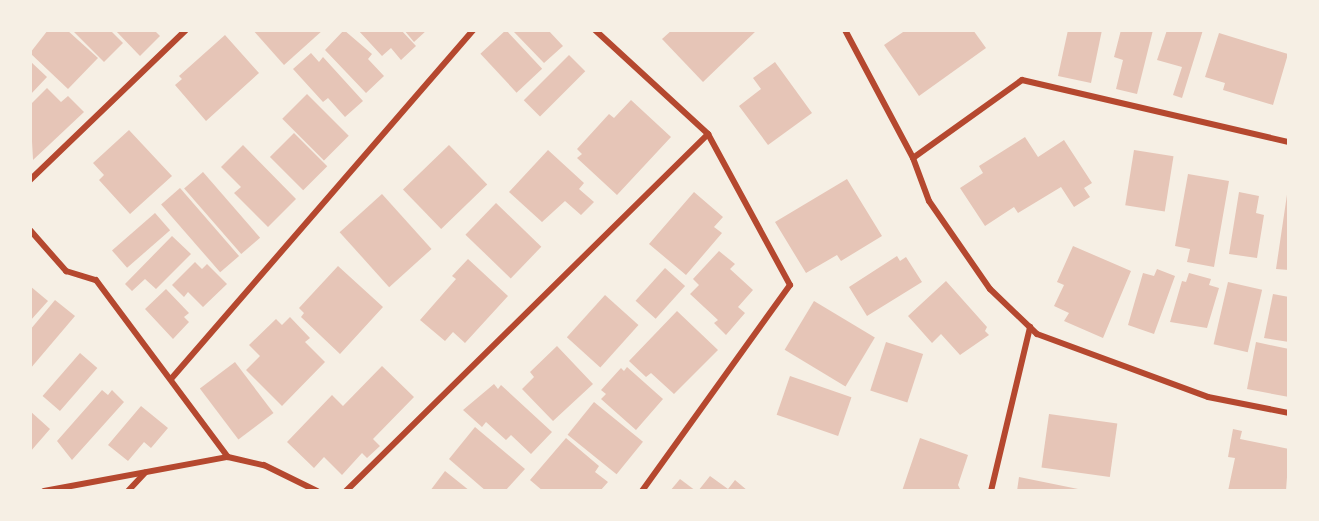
<!DOCTYPE html>
<html>
<head>
<meta charset="utf-8">
<style>
  body { margin:0 }
  #map { position:relative; width:1319px; height:521px; overflow:hidden; background:#f6efe4; font-family:"Open Sans",sans-serif }
  div>[style] { position:absolute }
  .building>* { inset:0; background:#e6c5b7; transform-origin:0 0 }
  .minor>* { height:6px; margin:-3px; padding:0 3px; transform-origin:3px; border-radius:3px; background:#b5482f }
  span { translate:-50% -50%; white-space:nowrap; text-align:center; line-height:1.15; -webkit-text-stroke:4.5px #f6efe4; paint-order:stroke }
  .frame { position:absolute; inset:0; border:32px solid #f6efe4; pointer-events:none }
</style>
</head>
<body>
<div id="map">
  <div class="building">
    <i style="clip-path:polygon(48px 30px,67px 30px,98px 58px,68px 89px,30px 53px)"></i>
    <i style="clip-path:polygon(72px 30px,110px 30px,123px 43px,104px 62px)"></i>
    <i style="clip-path:polygon(115px 30px,154px 30px,160px 36px,140px 56px)"></i>
    <i style="clip-path:polygon(253px 30px,323px 30px,284px 65px)"></i>
    <i style="clip-path:polygon(344px 30px,372px 54px,368px 59px,384px 76px,366px 93px,325px 50px)"></i>
    <i style="clip-path:polygon(358px 30px,401px 30px,416px 46px,401px 60px,391px 48px,382px 56px)"></i>
    <i style="clip-path:polygon(404px 30px,427px 30px,414px 42px)"></i>
    <i style="left:506px;top:30px;width:53px;height:35px;rotate:47deg"></i>
    <i style="clip-path:polygon(517px 30px,548px 30px,563px 46px,544px 63px,514px 32px)"></i>
    <i style="clip-path:polygon(672px 30px,757px 30px,703px 82px,662px 39px)"></i>
    <i style="clip-path:polygon(906px 30px,973px 30px,986px 48px,919px 96px,884px 45px)"></i>
    <i style="clip-path:polygon(1068px 30px,1102px 30px,1091px 83px,1058px 76px)"></i>
    <i style="clip-path:polygon(1121px 30px,1153px 30px,1137px 94px,1116px 89px,1123px 60px,1114px 57px)"></i>
    <i style="clip-path:polygon(1167px 30px,1203px 30px,1182px 98px,1173px 95px,1182px 67px,1157px 60px)"></i>
    <i style="clip-path:polygon(1219px 33px,1288px 54px,1273px 105px,1223px 90px,1225px 83px,1205px 77px)"></i>
    <i style="clip-path:polygon(225px 35px,259px 73px,206px 121px,175px 85px,182px 79px,179px 76px)"></i>
    <i style="clip-path:polygon(311px 53px,319px 62px,323px 57px,363px 101px,345px 117px,328px 98px,323px 102px,293px 69px)"></i>
    <i style="left:569px;top:55px;width:23px;height:64px;rotate:45deg"></i>
    <i style="clip-path:polygon(30px 61px,47px 77px,30px 95px)"></i>
    <i style="clip-path:polygon(775px 62px,812px 113px,768px 145px,739px 106px,761px 89px,753px 78px)"></i>
    <i style="clip-path:polygon(47px 88px,61px 102px,68px 96px,84px 112px,33px 160px,30px 105px)"></i>
    <i style="left:307px;top:94px;width:59px;height:35px;rotate:45deg"></i>
    <i style="clip-path:polygon(631px 100px,671px 137px,617px 195px,577px 158px,582px 154px,577px 149px,609px 114px,614px 118px)"></i>
    <i style="clip-path:polygon(129px 130px,172px 176px,130px 214px,99px 180px,104px 175px,93px 163px)"></i>
    <i style="left:294px;top:133px;width:47px;height:34px;rotate:45deg"></i>
    <i style="clip-path:polygon(1025px 137px,1038px 157px,1064px 140px,1092px 183px,1084px 188px,1090px 197px,1074px 207px,1061px 187px,1018px 213px,1014px 207px,985px 226px,960px 188px,983px 173px,979px 166px)"></i>
    <i style="clip-path:polygon(243px 145px,296px 199px,268px 227px,234px 193px,241px 187px,221px 167px)"></i>
    <i style="left:449px;top:145px;width:55px;height:64px;rotate:46deg"></i>
    <i style="clip-path:polygon(548px 150px,584px 183px,579px 189px,594px 202px,581px 215px,565px 201px,542px 222px,509px 192px)"></i>
    <i style="left:1134px;top:150px;width:40px;height:56px;rotate:9deg"></i>
    <i style="left:203px;top:172px;width:87px;height:25px;rotate:49deg"></i>
    <i style="clip-path:polygon(1188px 174px,1229px 181px,1214px 267px,1187px 262px,1190px 249px,1175px 246px)"></i>
    <i style="clip-path:polygon(847px 179px,882px 236px,841px 261px,837px 255px,806px 273px,775px 222px)"></i>
    <i style="left:180px;top:188px;width:90px;height:25px;rotate:49deg"></i>
    <i style="clip-path:polygon(1288px 188px,1289px 188px,1289px 270px,1276px 269px)"></i>
    <i style="clip-path:polygon(694px 192px,723px 217px,714px 227px,722px 233px,686px 275px,649px 244px)"></i>
    <i style="clip-path:polygon(1239px 192px,1259px 196px,1256px 213px,1264px 215px,1257px 258px,1229px 254px)"></i>
    <i style="left:382px;top:194px;width:74px;height:57px;rotate:48deg"></i>
    <i style="left:496px;top:203px;width:63px;height:44px;rotate:44deg"></i>
    <i style="left:155px;top:213px;width:23px;height:57px;rotate:49deg"></i>
    <i style="clip-path:polygon(172px 236px,191px 254px,156px 289px,145px 279px,132px 291px,125px 284px)"></i>
    <i style="clip-path:polygon(1073px 246px,1131px 271px,1103px 338px,1064px 321px,1069px 313px,1054px 306px,1064px 285px,1057px 282px)"></i>
    <i style="clip-path:polygon(719px 251px,735px 264px,730px 269px,753px 290px,738px 307px,745px 313px,726px 335px,714px 323px,718px 320px,690px 294px,699px 285px,693px 279px)"></i>
    <i style="clip-path:polygon(897px 256px,900px 261px,906px 257px,922px 282px,867px 316px,849px 287px)"></i>
    <i style="clip-path:polygon(468px 259px,508px 296px,465px 343px,453px 332px,445px 341px,420px 320px,456px 279px,452px 276px)"></i>
    <i style="clip-path:polygon(195px 262px,202px 269px,207px 264px,227px 284px,203px 307px,188px 292px,184px 297px,172px 285px)"></i>
    <i style="clip-path:polygon(338px 266px,383px 307px,340px 354px,301px 317px,304px 313px,299px 308px)"></i>
    <i style="left:665px;top:268px;width:27px;height:44px;rotate:42deg"></i>
    <i style="clip-path:polygon(1157px 269px,1175px 276px,1154px 334px,1128px 325px,1143px 273px,1154px 276px)"></i>
    <i style="clip-path:polygon(1189px 273px,1211px 279px,1209px 285px,1219px 288px,1207px 328px,1170px 322px,1182px 281px,1186px 282px)"></i>
    <i style="clip-path:polygon(946px 281px,987px 327px,985px 331px,989px 335px,960px 355px,941px 334px,932px 343px,908px 316px)"></i>
    <i style="left:1228px;top:282px;width:35px;height:64px;rotate:13deg"></i>
    <i style="clip-path:polygon(30px 286px,48px 301px,30px 321px)"></i>
    <i style="clip-path:polygon(166px 289px,189px 313px,184px 317px,189px 322px,173px 339px,145px 309px)"></i>
    <i style="clip-path:polygon(1273px 294px,1289px 297px,1289px 342px,1264px 338px)"></i>
    <i style="left:605px;top:295px;width:45px;height:57px;rotate:42deg"></i>
    <i style="clip-path:polygon(55px 300px,75px 316px,30px 369px,30px 330px)"></i>
    <i style="left:814px;top:301px;width:71px;height:57px;rotate:31deg"></i>
    <i style="clip-path:polygon(677px 311px,718px 350px,674px 394px,651px 373px,646px 377px,629px 361px)"></i>
    <i style="clip-path:polygon(290px 317px,310px 338px,305px 342px,325px 362px,282px 406px,246px 370px,260px 356px,249px 345px,276px 319px,282px 325px)"></i>
    <i style="left:886px;top:342px;width:39px;height:51px;rotate:18deg"></i>
    <i style="clip-path:polygon(1256px 342px,1289px 349px,1289px 397px,1247px 389px)"></i>
    <i style="clip-path:polygon(557px 346px,593px 384px,553px 421px,522px 389px,534px 377px,530px 372px)"></i>
    <i style="left:80px;top:353px;width:23px;height:57px;rotate:41deg"></i>
    <i style="left:235px;top:362px;width:64px;height:44px;rotate:53deg"></i>
    <i style="clip-path:polygon(382px 366px,414px 397px,373px 439px,380px 446px,367px 458px,362px 453px,342px 475px,324px 457px,314px 468px,287px 442px,332px 395px,343px 406px)"></i>
    <i style="clip-path:polygon(627px 367px,663px 399px,636px 430px,601px 399px,606px 394px,601px 390px,621px 368px,624px 371px)"></i>
    <i style="left:790px;top:376px;width:65px;height:41px;rotate:19deg"></i>
    <i style="clip-path:polygon(494px 384px,498px 389px,501px 385px,552px 432px,531px 454px,511px 435px,506px 440px,486px 422px,482px 427px,463px 410px)"></i>
    <i style="clip-path:polygon(102px 390px,108px 395px,112px 390px,124px 402px,72px 460px,57px 441px)"></i>
    <i style="left:594px;top:402px;width:63px;height:42px;rotate:39deg"></i>
    <i style="clip-path:polygon(141px 406px,168px 428px,151px 448px,144px 442px,128px 461px,108px 445px)"></i>
    <i style="clip-path:polygon(30px 411px,50px 429px,30px 452px)"></i>
    <i style="left:1049px;top:414px;width:69px;height:54px;rotate:8deg"></i>
    <i style="clip-path:polygon(475px 427px,525px 469px,505px 491px,486px 491px,449px 459px)"></i>
    <i style="clip-path:polygon(1233px 429px,1242px 431px,1240px 439px,1289px 449px,1286px 491px,1228px 491px,1235px 458px,1228px 457px)"></i>
    <i style="clip-path:polygon(566px 438px,599px 466px,595px 472px,608px 482px,600px 491px,543px 491px,530px 480px)"></i>
    <i style="clip-path:polygon(920px 438px,968px 455px,958px 485px,961px 491px,902px 491px)"></i>
    <i style="clip-path:polygon(445px 471px,470px 491px,430px 491px)"></i>
    <i style="clip-path:polygon(710px 476px,728px 489px,735px 480px,748px 491px,698px 491px)"></i>
    <i style="clip-path:polygon(1019px 477px,1083px 490px,1083px 491px,1017px 491px)"></i>
    <i style="clip-path:polygon(680px 479px,696px 491px,670px 491px)"></i>
  </div>
  <div class="minor">
    <i style="left:595px;top:30px;width:154px;rotate:42.6deg"></i>
    <i style="left:708px;top:134px;width:172px;rotate:61.5deg"></i>
    <i style="left:790px;top:285px;width:254px;rotate:125.7deg"></i>
    <i style="left:845px;top:30px;width:145px;rotate:62deg"></i>
    <i style="left:913px;top:158px;width:46px;rotate:69.6deg"></i>
    <i style="left:929px;top:201px;width:107px;rotate:55.3deg"></i>
    <i style="left:990px;top:289px;width:65px;rotate:43.8deg"></i>
    <i style="left:1037px;top:334px;width:182px;rotate:20.2deg"></i>
    <i style="left:1208px;top:397px;width:83px;rotate:11.2deg"></i>
    <i style="left:913px;top:158px;width:134px;rotate:-35.6deg"></i>
    <i style="left:1022px;top:80px;width:274px;rotate:13.1deg"></i>
    <i style="left:30px;top:180px;width:216px;rotate:-43.9deg"></i>
    <i style="left:30px;top:230px;width:55px;rotate:48.7deg"></i>
    <i style="left:66px;top:271px;width:31px;rotate:17deg"></i>
    <i style="left:96px;top:280px;width:221px;rotate:53.3deg"></i>
    <i style="left:171px;top:379px;width:462px;rotate:-49.1deg"></i>
    <i style="left:44px;top:491px;width:187px;rotate:-10.5deg"></i>
    <i style="left:228px;top:457px;width:37px;rotate:13deg"></i>
    <i style="left:264px;top:465px;width:59px;rotate:26.1deg"></i>
    <i style="left:128px;top:491px;width:25px;rotate:-47deg"></i>
    <i style="left:346px;top:491px;width:508px;rotate:-44.6deg"></i>
    <i style="left:991px;top:491px;width:169px;rotate:-76.6deg"></i>
  </div>
  <div class="frame"></div>
</div>
</body>
</html>
